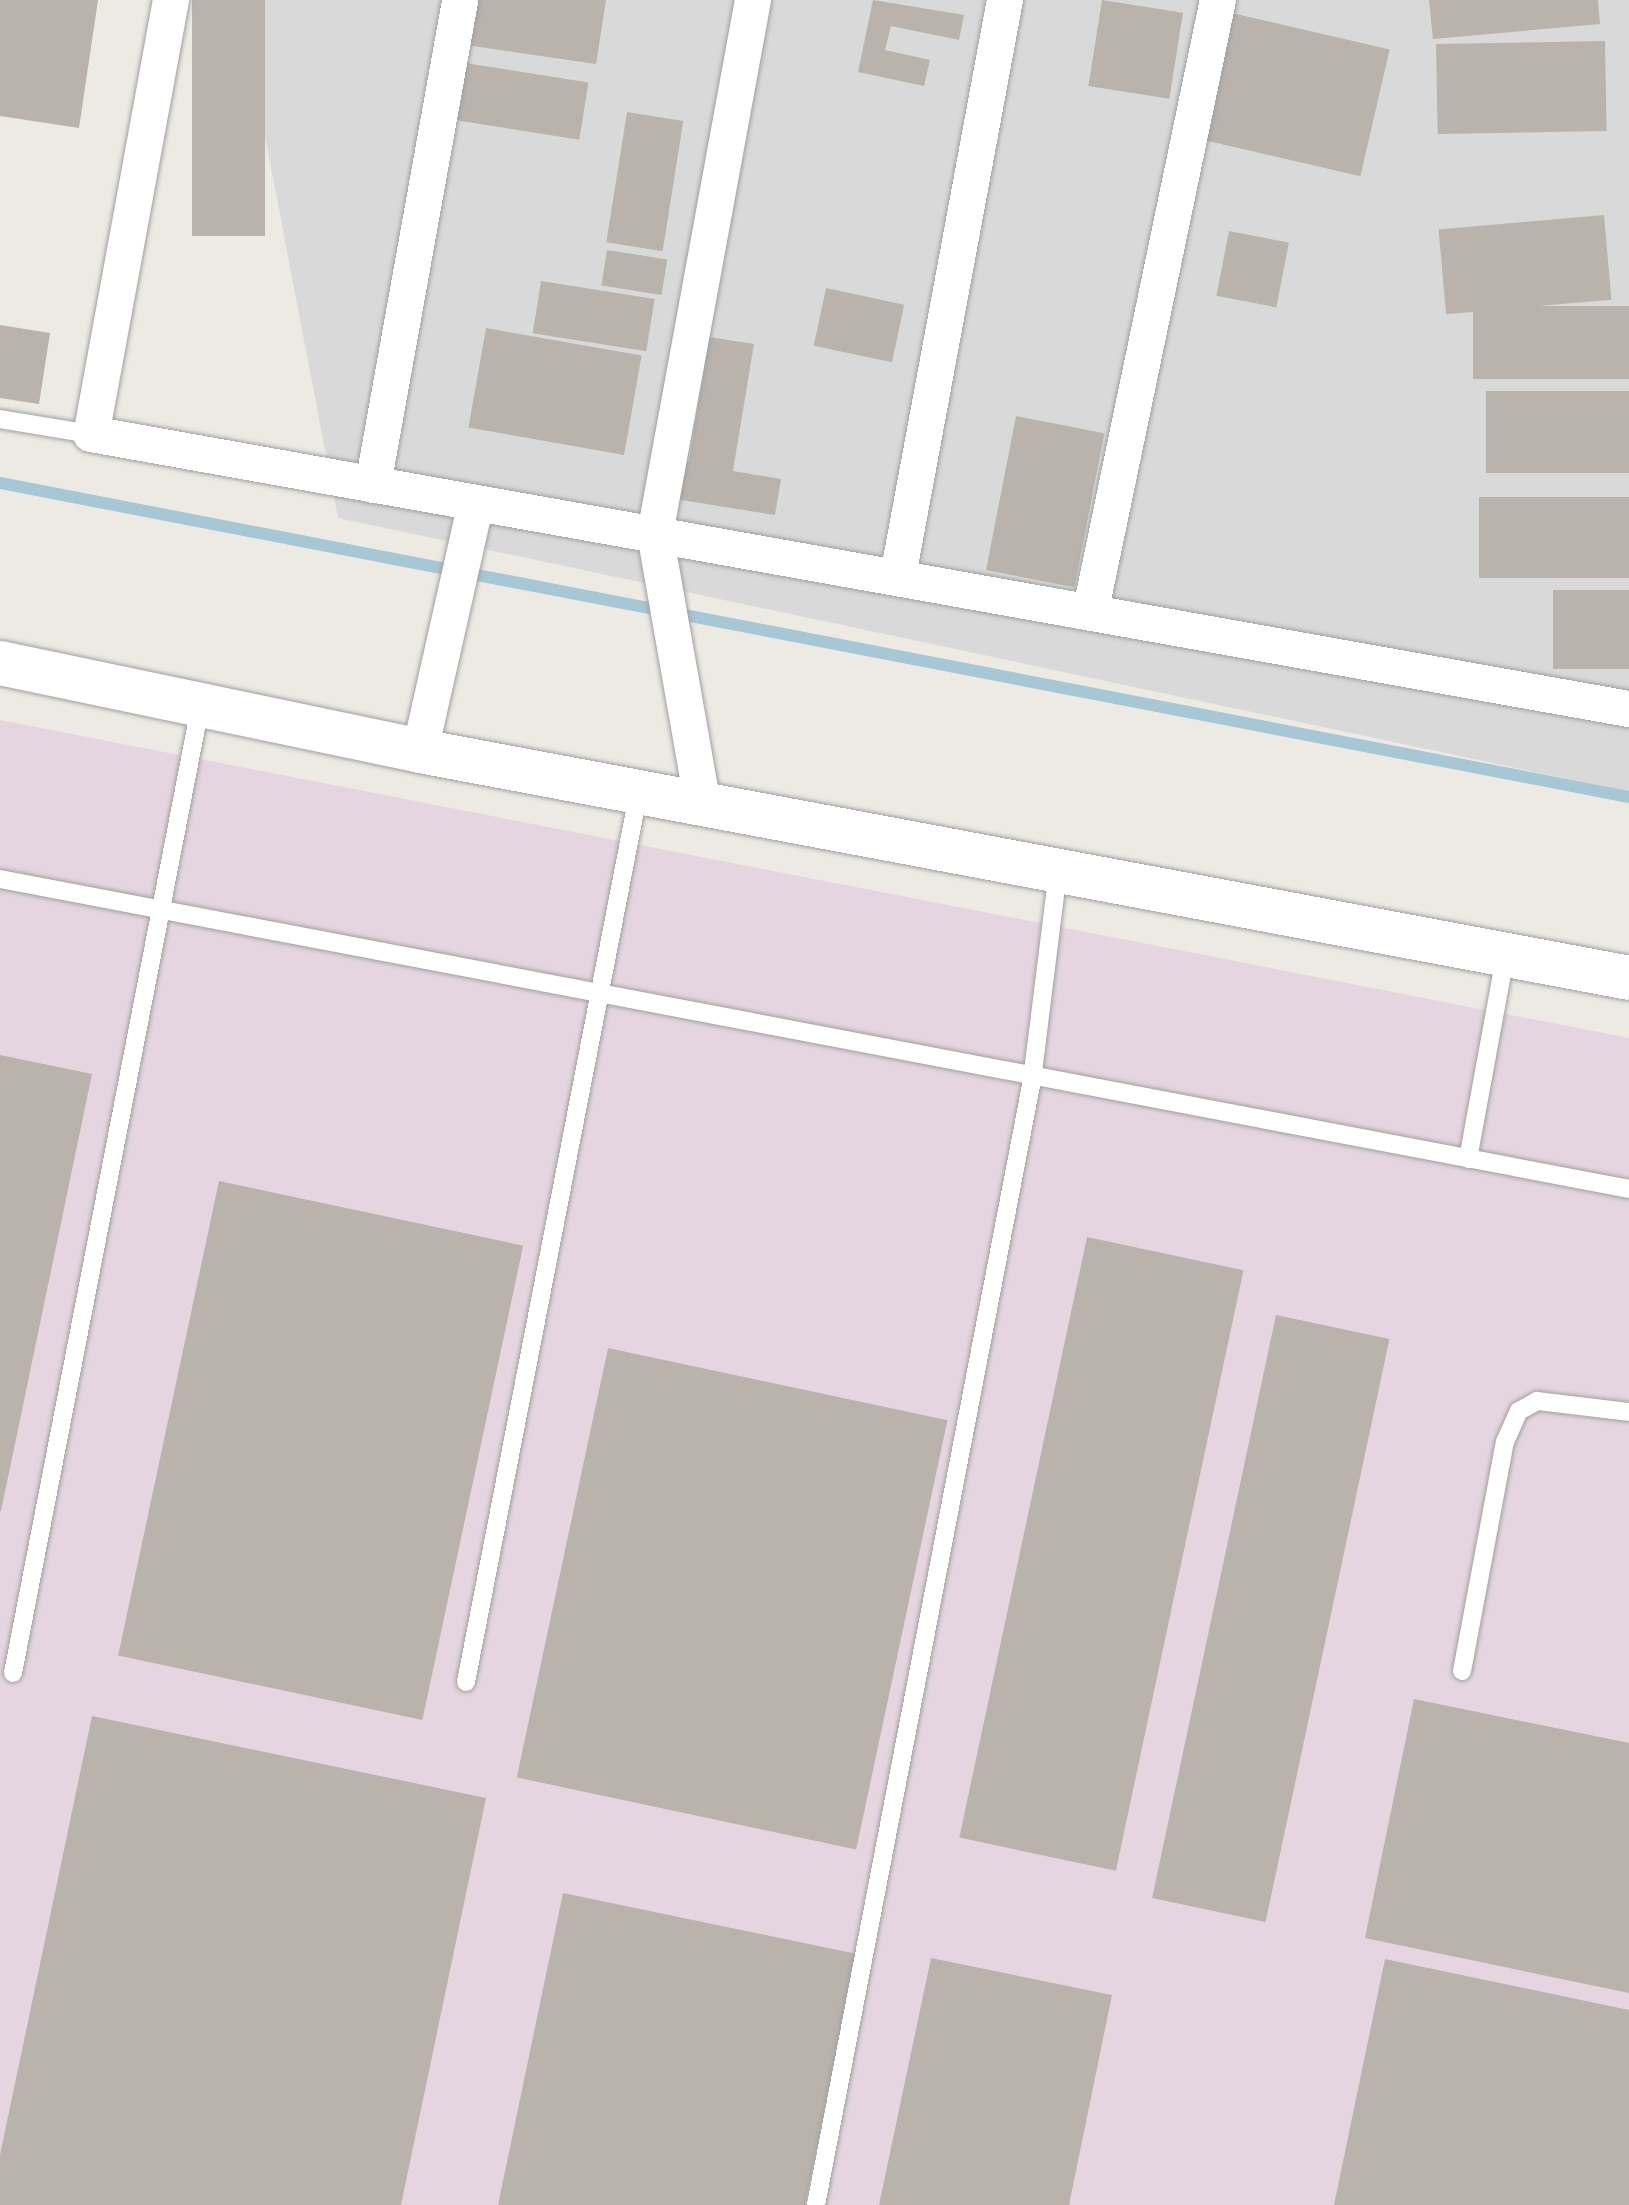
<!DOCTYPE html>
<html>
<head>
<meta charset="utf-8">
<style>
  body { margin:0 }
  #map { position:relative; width:1629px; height:2205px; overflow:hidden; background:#eceae3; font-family:Roboto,sans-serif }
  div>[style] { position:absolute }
  .residential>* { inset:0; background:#dad9d9 }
  .industrial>* { inset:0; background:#e5d5e0 }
  .stream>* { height:12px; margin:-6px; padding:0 6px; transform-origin:6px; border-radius:6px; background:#a7c6d6 }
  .building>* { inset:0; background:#b9b3ac; transform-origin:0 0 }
  .roads { filter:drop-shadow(0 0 2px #a0a0a0) drop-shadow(0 0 2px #a0a0a0) }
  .service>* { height:18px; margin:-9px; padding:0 9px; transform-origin:9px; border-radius:9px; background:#fff }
  .minor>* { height:36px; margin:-18px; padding:0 18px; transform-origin:18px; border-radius:18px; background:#fff }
  .tertiary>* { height:44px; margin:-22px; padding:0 22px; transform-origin:22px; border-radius:22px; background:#fff }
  span { translate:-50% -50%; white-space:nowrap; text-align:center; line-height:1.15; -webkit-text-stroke:6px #fff; paint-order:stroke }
</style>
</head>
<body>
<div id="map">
  <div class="residential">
    <i style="clip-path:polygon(239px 0,1629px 0,1629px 792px,338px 518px)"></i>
  </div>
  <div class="industrial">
    <i style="clip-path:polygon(0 720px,1629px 1038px,1629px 2205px,0 2205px)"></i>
  </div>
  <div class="stream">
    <i style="left:0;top:483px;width:1659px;rotate:10.91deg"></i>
  </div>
  <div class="building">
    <i style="clip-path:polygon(0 0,98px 0,79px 128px,0 116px)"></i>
    <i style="left:192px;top:0;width:73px;height:236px"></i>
    <i style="clip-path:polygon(473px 0,606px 0,596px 64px,466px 45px)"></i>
    <i style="clip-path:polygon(873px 0,964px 15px,959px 40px,891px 26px,885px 50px,930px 60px,924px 86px,858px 72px)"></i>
    <i style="left:1102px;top:0;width:82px;height:87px;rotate:9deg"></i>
    <i style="clip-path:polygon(1429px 0,1598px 0,1600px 24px,1433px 39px)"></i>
    <i style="left:1223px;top:11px;width:171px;height:130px;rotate:13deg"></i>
    <i style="left:1605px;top:41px;width:90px;height:169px;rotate:89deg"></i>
    <i style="left:459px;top:62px;width:131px;height:58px;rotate:9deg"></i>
    <i style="left:627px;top:112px;width:57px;height:132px;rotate:9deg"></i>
    <i style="left:1604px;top:215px;width:85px;height:166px;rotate:85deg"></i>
    <i style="left:1229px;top:231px;width:61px;height:66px;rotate:11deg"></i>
    <i style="left:607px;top:250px;width:61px;height:36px;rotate:9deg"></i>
    <i style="left:541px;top:281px;width:115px;height:53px;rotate:9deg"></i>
    <i style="left:826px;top:288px;width:80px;height:59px;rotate:12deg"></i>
    <i style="left:1629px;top:306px;width:73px;height:156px;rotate:90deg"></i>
    <i style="clip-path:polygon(0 325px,50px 333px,39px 404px,0 398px)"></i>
    <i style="left:486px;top:328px;width:158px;height:101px;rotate:10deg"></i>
    <i style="clip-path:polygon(709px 337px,754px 344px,733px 471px,781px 479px,775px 515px,675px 499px,681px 461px,689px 462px)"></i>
    <i style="left:1629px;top:391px;width:82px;height:143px;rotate:90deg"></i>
    <i style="left:1016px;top:416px;width:90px;height:157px;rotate:11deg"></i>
    <i style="left:1629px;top:497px;width:81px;height:150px;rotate:90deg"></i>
    <i style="left:1629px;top:590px;width:79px;height:76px;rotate:90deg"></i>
    <i style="clip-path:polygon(0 1055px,92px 1074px,1px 1511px,0 1511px)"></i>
    <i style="left:219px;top:1181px;width:311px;height:485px;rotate:12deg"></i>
    <i style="left:1087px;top:1237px;width:160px;height:614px;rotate:12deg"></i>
    <i style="left:1276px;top:1315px;width:116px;height:596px;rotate:12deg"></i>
    <i style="left:608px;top:1348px;width:347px;height:439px;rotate:12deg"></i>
    <i style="clip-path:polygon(1414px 1699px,1629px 1743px,1629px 1993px,1365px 1938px)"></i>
    <i style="clip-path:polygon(92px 1716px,486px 1798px,401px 2205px,0 2205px,0 2155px)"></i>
    <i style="clip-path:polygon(563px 1893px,857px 1954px,805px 2205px,498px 2205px)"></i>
    <i style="clip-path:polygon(931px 1958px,1112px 1995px,1069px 2205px,879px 2205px)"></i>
    <i style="clip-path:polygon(1385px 1959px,1629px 2010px,1629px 2205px,1334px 2205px)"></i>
  </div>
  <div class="roads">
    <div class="service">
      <i style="left:0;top:419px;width:92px;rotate:9.4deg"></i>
      <i style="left:0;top:879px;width:1658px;rotate:10.77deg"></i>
      <i style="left:1468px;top:1159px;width:205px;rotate:-79.6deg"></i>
      <i style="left:1462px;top:1671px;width:233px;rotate:-79.4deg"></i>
      <i style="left:1505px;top:1442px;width:34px;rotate:-66deg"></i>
      <i style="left:1519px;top:1411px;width:21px;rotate:-29deg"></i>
      <i style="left:1537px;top:1401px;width:93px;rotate:6.8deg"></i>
      <i style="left:13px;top:1673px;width:989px;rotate:-79.04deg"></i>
      <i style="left:466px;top:1682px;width:909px;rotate:-79.02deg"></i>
      <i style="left:816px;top:2205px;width:1146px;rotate:-79.13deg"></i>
      <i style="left:1032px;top:1080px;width:212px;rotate:-82.9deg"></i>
    </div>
    <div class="minor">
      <i style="left:171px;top:0;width:441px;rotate:100.4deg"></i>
      <i style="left:91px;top:434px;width:1562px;rotate:10.14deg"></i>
      <i style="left:373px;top:485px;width:493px;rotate:-79.8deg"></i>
      <i style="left:898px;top:576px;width:586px;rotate:-79.48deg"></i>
      <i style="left:1091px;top:609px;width:622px;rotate:-78.22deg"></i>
      <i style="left:420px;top:751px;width:254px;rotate:-77.3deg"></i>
      <i style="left:702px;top:800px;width:270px;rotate:-100deg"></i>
      <i style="left:655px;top:534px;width:543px;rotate:-79.6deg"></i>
    </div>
    <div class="tertiary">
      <i style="left:0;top:663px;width:429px;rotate:11.8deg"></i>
      <i style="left:420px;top:751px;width:1230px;rotate:10.63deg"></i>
    </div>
  </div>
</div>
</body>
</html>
